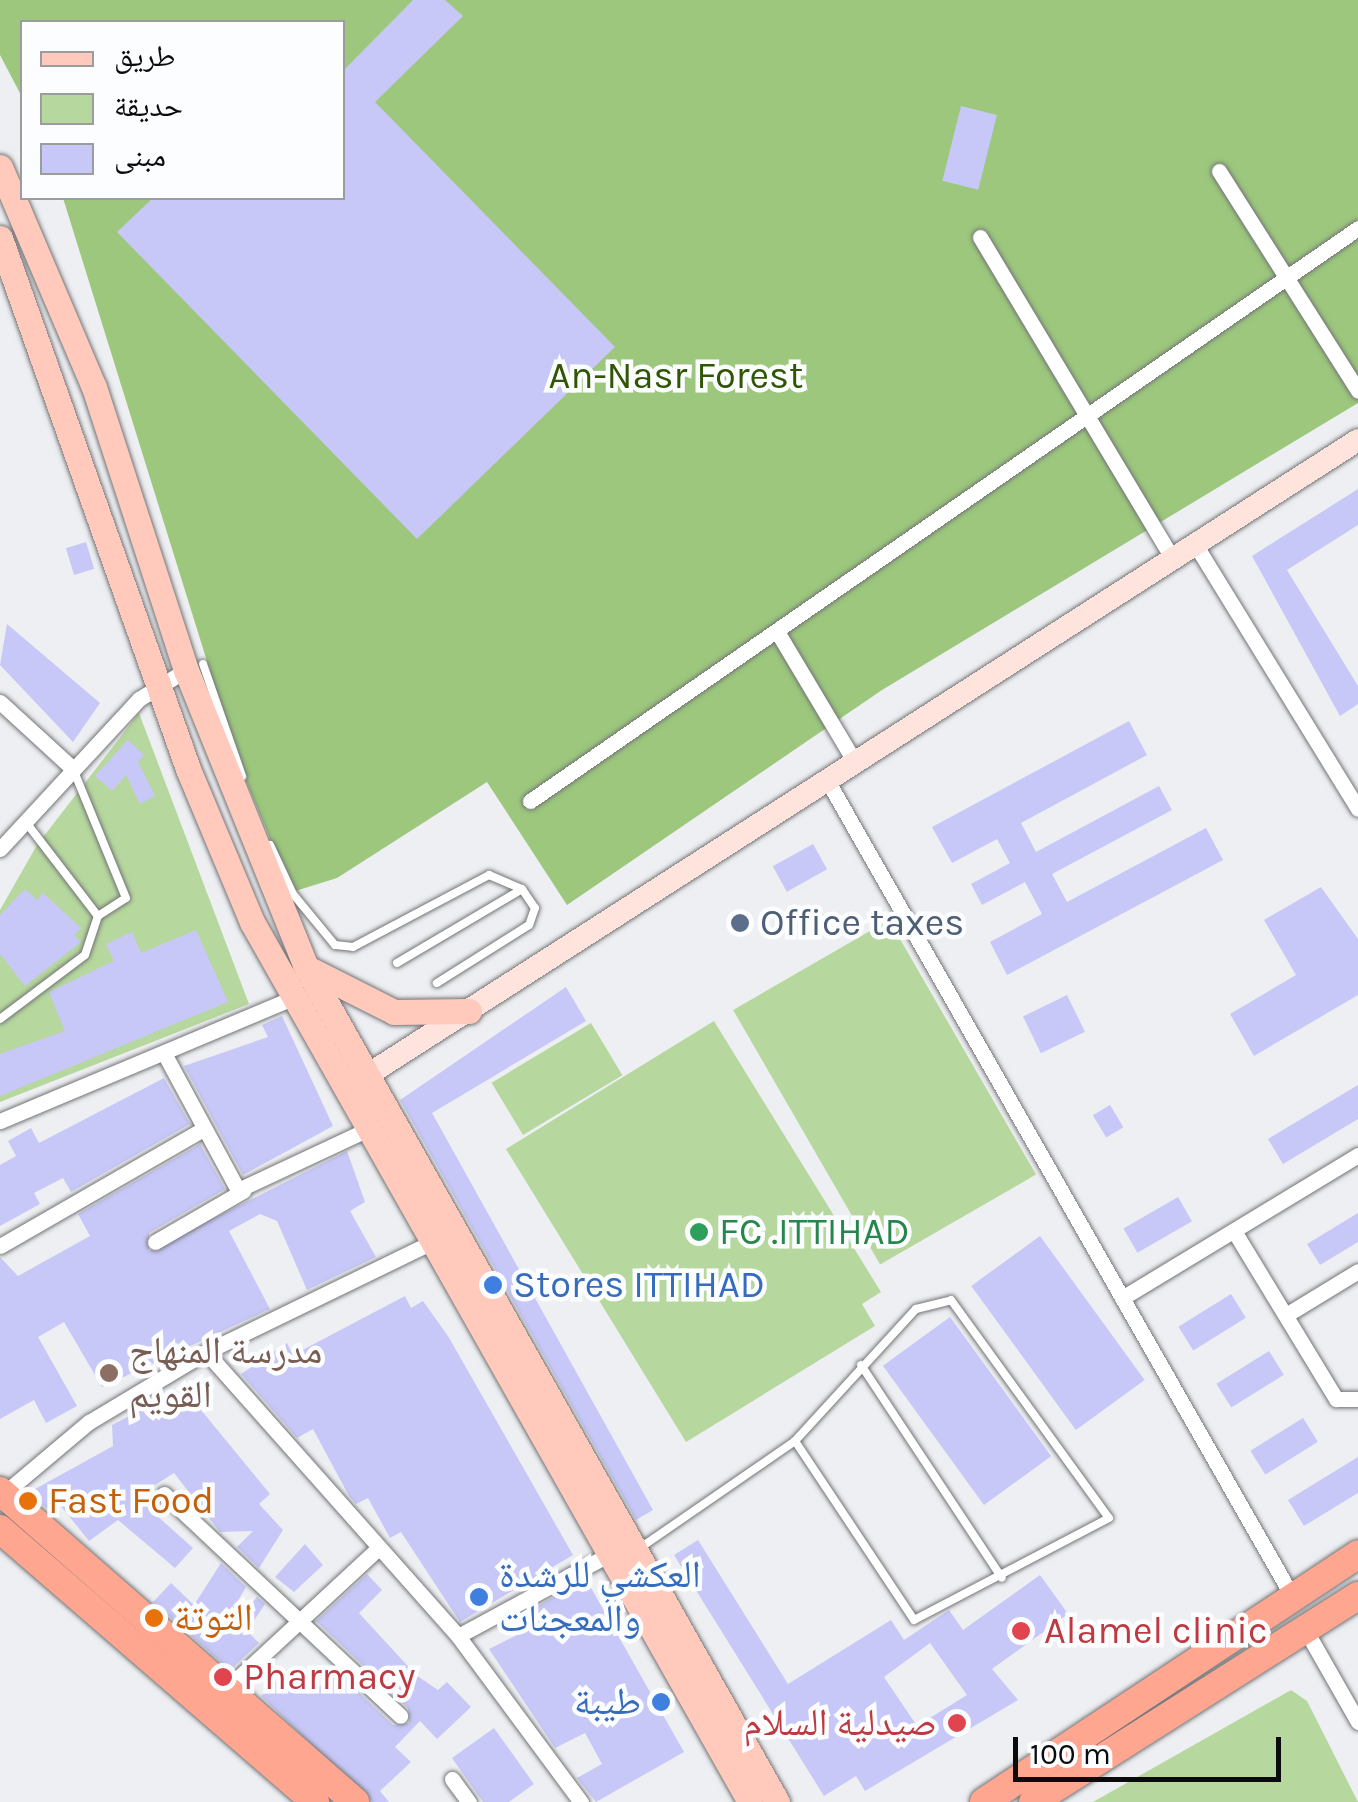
<!DOCTYPE html>
<html>
<head>
<meta charset="utf-8">
<style>
  body { margin:0 }
  #map { position:relative; width:1358px; height:1802px; overflow:hidden; background:#eeeff2; font-family:Karla,"Noto Naskh Arabic",sans-serif }
  div>[style] { position:absolute }
  .green>* { inset:0; background:#b6d89e; transform-origin:0 0 }
  .forest>* { inset:0; background:#9cc77d }
  .building>* { inset:0; background:#c7c8f7; transform-origin:0 0 }
  .roads { filter:drop-shadow(0 0 2px #737476) drop-shadow(0 0 2px #737476) }
  .lane>* { height:8px; margin:-4px; padding:0 4px; transform-origin:4px; border-radius:4px; background:#fff }
  .street>* { height:15px; margin:-7.5px; padding:0 7.5px; transform-origin:7.5px; border-radius:7.5px; background:#fff }
  .secondary>* { height:22px; margin:-11px; padding:0 11px; transform-origin:11px; border-radius:11px; background:#ffe4de }
  .primary>* { height:25px; margin:-12.5px; padding:0 12.5px; transform-origin:12.5px; border-radius:12.5px; background:#ffcabc }
  .highway>* { height:28px; margin:-14px; padding:0 14px; transform-origin:14px; border-radius:14px; background:#ffa690 }
  .dots>* { width:28px; height:28px; translate:-50% -50%; box-sizing:border-box; border:5px solid #fcfdff; border-radius:50% }
  span { translate:-50% -50%; white-space:nowrap; text-align:center; line-height:1.15; -webkit-text-stroke:9px #fcfdff; paint-order:stroke }
  .park-label { font-size:38px; color:#305504 }
  .service-label { font-size:38px; color:#4e5e75 }
  .left { translate:0 -50%; text-align:left }
  .leisure-label { font-size:38px; color:#27864d }
  .shop-label { font-size:38px; color:#366cbe }
  .right { translate:-100% -50%; text-align:right }
  .education-label { font-size:38px; color:#785e54 }
  .food-label { font-size:38px; color:#c56008 }
  .health-label { font-size:38px; color:#be3a42 }
  .legend { position:absolute; left:20px; top:20px; width:325px; height:180px; box-sizing:border-box; background:#fcfdff; border:2px solid #9c9c9e; margin:0; padding:12px 18px; list-style:none; font-size:30px; color:#0b0b0c }
  .legend li { display:flex; align-items:center; gap:20px; height:50px }
  .legend b { width:50px; border:2px solid #9c9c9e }
  .scale { position:absolute; left:1013px; top:1737px; width:268px; height:45px; box-sizing:border-box; border:5px solid #0b0b0c; border-top:0; padding-left:12px; font-size:30px; line-height:35px; white-space:nowrap; color:#0b0b0c; -webkit-text-stroke:8px #fcfdff; paint-order:stroke }
</style>
</head>
<body>
<div id="map">
  <div class="green">
    <i style="clip-path:polygon(139px 713px,249px 1004px,0 1102px,0 910px,37px 845px)"></i>
    <i style="left:889px;top:920px;width:294px;height:180px;rotate:60deg"></i>
    <i style="clip-path:polygon(714px 1021px,881px 1292px,862px 1304px,875px 1326px,686px 1442px,506px 1149px)"></i>
    <i style="left:591px;top:1023px;width:61px;height:116px;rotate:59deg"></i>
    <i style="clip-path:polygon(1291px 1690px,1307px 1701px,1358px 1802px,1093px 1802px)"></i>
  </div>
  <div class="forest">
    <i style="clip-path:polygon(0 0,1358px 0,1358px 403px,882px 690px,567px 905px,487px 782px,337px 878px,292px 892px,238px 761px,63px 198px,342px 198px,342px 22px,22px 22px,22px 97px,0 55px)"></i>
  </div>
  <div class="building">
    <i style="clip-path:polygon(413px 0,445px 0,463px 16px,375px 102px,615px 347px,417px 539px,117px 232px,153px 198px,342px 198px,342px 72px)"></i>
    <i style="left:961px;top:106px;width:37px;height:77px;rotate:14deg"></i>
    <i style="clip-path:polygon(1358px 489px,1358px 525px,1287px 570px,1358px 686px,1358px 704px,1340px 716px,1252px 556px)"></i>
    <i style="left:86px;top:542px;width:28px;height:21px;rotate:73deg"></i>
    <i style="clip-path:polygon(7px 624px,100px 703px,73px 742px,0 665px)"></i>
    <i style="clip-path:polygon(1129px 721px,1147px 755px,1021px 823px,1036px 852px,1159px 786px,1172px 810px,1052px 874px,1067px 902px,1206px 828px,1223px 860px,1007px 975px,990px 942px,1042px 914px,1025px 882px,982px 905px,971px 884px,1010px 863px,997px 839px,952px 863px,932px 827px)"></i>
    <i style="clip-path:polygon(128px 740px,144px 755px,138px 762px,155px 796px,140px 804px,126px 775px,112px 791px,95px 776px)"></i>
    <i style="left:813px;top:844px;width:29px;height:46px;rotate:61deg"></i>
    <i style="clip-path:polygon(1321px 887px,1358px 939px,1358px 995px,1254px 1056px,1230px 1014px,1296px 975px,1264px 920px)"></i>
    <i style="clip-path:polygon(25px 889px,37px 900px,43px 893px,81px 928px,74px 935px,81px 942px,25px 986px,0 954px,0 915px)"></i>
    <i style="clip-path:polygon(196px 930px,228px 1002px,0 1096px,0 1054px,65px 1031px,49px 992px,114px 961px,106px 944px,132px 932px,141px 953px)"></i>
    <i style="clip-path:polygon(566px 987px,586px 1021px,432px 1113px,653px 1510px,636px 1520px,400px 1100px)"></i>
    <i style="left:1067px;top:995px;width:41px;height:49px;rotate:64deg"></i>
    <i style="clip-path:polygon(282px 1016px,333px 1126px,243px 1175px,184px 1066px,268px 1037px,262px 1025px)"></i>
    <i style="clip-path:polygon(164px 1078px,190px 1124px,71px 1192px,63px 1178px,34px 1193px,40px 1204px,0 1226px,0 1165px,16px 1156px,8px 1141px,31px 1128px,39px 1143px)"></i>
    <i style="clip-path:polygon(1358px 1085px,1358px 1119px,1283px 1164px,1268px 1139px)"></i>
    <i style="left:1110px;top:1105px;width:26px;height:20px;rotate:59deg"></i>
    <i style="clip-path:polygon(200px 1144px,225px 1189px,149px 1233px,149px 1251px,347px 1151px,365px 1202px,350px 1211px,376px 1257px,307px 1290px,277px 1221px,260px 1214px,229px 1231px,270px 1309px,102px 1387px,64px 1322px,38px 1337px,77px 1406px,46px 1423px,34px 1400px,0 1419px,0 1257px,18px 1276px,90px 1236px,78px 1214px)"></i>
    <i style="left:1178px;top:1197px;width:28px;height:63px;rotate:60deg"></i>
    <i style="clip-path:polygon(1358px 1213px,1358px 1242px,1320px 1265px,1307px 1244px)"></i>
    <i style="left:1040px;top:1236px;width:178px;height:85px;rotate:54deg"></i>
    <i style="left:1231px;top:1294px;width:28px;height:62px;rotate:58deg"></i>
    <i style="clip-path:polygon(405px 1296px,411px 1308px,423px 1301px,448px 1336px,573px 1555px,460px 1622px,401px 1532px,390px 1538px,368px 1498px,356px 1504px,349px 1496px,313px 1429px,297px 1438px,241px 1374px,287px 1343px,293px 1355px)"></i>
    <i style="left:950px;top:1317px;width:172px;height:83px;rotate:54deg"></i>
    <i style="left:1269px;top:1351px;width:28px;height:62px;rotate:58deg"></i>
    <i style="clip-path:polygon(183px 1388px,270px 1494px,259px 1504px,283px 1530px,259px 1568px,237px 1547px,253px 1531px,220px 1532px,174px 1473px,136px 1497px,193px 1548px,175px 1568px,118px 1520px,89px 1541px,60px 1505px,51px 1512px,28px 1493px,113px 1446px,112px 1425px)"></i>
    <i style="left:1303px;top:1418px;width:28px;height:62px;rotate:58deg"></i>
    <i style="clip-path:polygon(1358px 1457px,1358px 1493px,1304px 1526px,1288px 1500px)"></i>
    <i style="clip-path:polygon(evenodd,698px 1540px,788px 1684px,891px 1620px,904px 1640px,949px 1610px,963px 1630px,1040px 1575px,1068px 1614px,992px 1669px,1018px 1700px,865px 1791px,856px 1776px,824px 1796px,674px 1555px,698px 1540px,930px 1643px,967px 1695px,917px 1726px,884px 1677px,930px 1643px)"></i>
    <i style="clip-path:polygon(305px 1544px,323px 1565px,294px 1592px,275px 1577px)"></i>
    <i style="clip-path:polygon(221px 1563px,246px 1587px,236px 1604px,245px 1611px,257px 1597px,265px 1604px,247px 1631px,259px 1643px,230px 1670px,153px 1602px,171px 1583px,194px 1605px)"></i>
    <i style="clip-path:polygon(367px 1574px,382px 1590px,359px 1613px,416px 1675px,438px 1690px,447px 1682px,471px 1707px,437px 1739px,420px 1721px,395px 1747px,411px 1762px,380px 1791px,389px 1802px,372px 1802px,261px 1696px,290px 1667px,315px 1691px,336px 1671px,393px 1725px,409px 1723px,408px 1708px,316px 1621px)"></i>
    <i style="clip-path:polygon(586px 1579px,684px 1752px,596px 1802px,577px 1778px,602px 1764px,585px 1733px,555px 1748px,489px 1649px,531px 1628px,523px 1614px)"></i>
    <i style="clip-path:polygon(494px 1728px,534px 1784px,509px 1802px,483px 1802px,452px 1758px)"></i>
  </div>
  <div class="roads">
    <div class="lane">
      <i style="left:203px;top:664px;width:119px;rotate:70.8deg"></i>
      <i style="left:25px;top:821px;width:120px;rotate:52.5deg"></i>
      <i style="left:98px;top:916px;width:33px;rotate:-33deg"></i>
      <i style="left:126px;top:898px;width:139px;rotate:-112.3deg"></i>
      <i style="left:270px;top:845px;width:54px;rotate:64.9deg"></i>
      <i style="left:293px;top:894px;width:66px;rotate:50.5deg"></i>
      <i style="left:335px;top:945px;width:18px;rotate:6deg"></i>
      <i style="left:353px;top:947px;width:154px;rotate:-27.9deg"></i>
      <i style="left:489px;top:875px;width:36px;rotate:23deg"></i>
      <i style="left:522px;top:889px;width:23px;rotate:56deg"></i>
      <i style="left:535px;top:908px;width:18px;rotate:109deg"></i>
      <i style="left:529px;top:925px;width:109px;rotate:147.8deg"></i>
      <i style="left:397px;top:963px;width:145px;rotate:-30.6deg"></i>
      <i style="left:0;top:1019px;width:106px;rotate:-37deg"></i>
      <i style="left:85px;top:955px;width:41px;rotate:-71.6deg"></i>
      <i style="left:861px;top:1365px;width:255px;rotate:56.5deg"></i>
      <i style="left:640px;top:1548px;width:188px;rotate:-34.6deg"></i>
      <i style="left:795px;top:1441px;width:179px;rotate:-47.5deg"></i>
      <i style="left:916px;top:1309px;width:36px;rotate:-14deg"></i>
      <i style="left:951px;top:1300px;width:269px;rotate:54.1deg"></i>
      <i style="left:1109px;top:1518px;width:220px;rotate:152.4deg"></i>
      <i style="left:914px;top:1620px;width:215px;rotate:-123.6deg"></i>
    </div>
    <div class="street">
      <i style="left:1219px;top:171px;width:260px;rotate:57.7deg"></i>
      <i style="left:980px;top:237px;width:375px;rotate:59.1deg"></i>
      <i style="left:1195px;top:544px;width:311px;rotate:58.4deg"></i>
      <i style="left:778px;top:633px;width:150px;rotate:59.2deg"></i>
      <i style="left:0;top:702px;width:99px;rotate:42.5deg"></i>
      <i style="left:827px;top:780px;width:939px;rotate:60.32deg"></i>
      <i style="left:530px;top:801px;width:1007px;rotate:-34.68deg"></i>
      <i style="left:0;top:849px;width:205px;rotate:-47.2deg"></i>
      <i style="left:139px;top:699px;width:55px;rotate:-31.7deg"></i>
      <i style="left:165px;top:1055px;width:153px;rotate:61.6deg"></i>
      <i style="left:238px;top:1190px;width:141px;rotate:-25.1deg"></i>
      <i style="left:0;top:1121px;width:317px;rotate:-22.8deg"></i>
      <i style="left:1234px;top:1231px;width:197px;rotate:58.7deg"></i>
      <i style="left:1336px;top:1399px;width:22px"></i>
      <i style="left:155px;top:1242px;width:102px;rotate:-30.1deg"></i>
      <i style="left:428px;top:1244px;width:247px;rotate:154.1deg"></i>
      <i style="left:206px;top:1352px;width:380px;rotate:48.4deg"></i>
      <i style="left:458px;top:1636px;width:168px;rotate:-28.4deg"></i>
      <i style="left:0;top:1246px;width:233px;rotate:-29.9deg"></i>
      <i style="left:1122px;top:1298px;width:276px;rotate:-31.2deg"></i>
      <i style="left:1286px;top:1315px;width:84px;rotate:-31.4deg"></i>
      <i style="left:164px;top:1494px;width:324px;rotate:43.2deg"></i>
      <i style="left:1px;top:1496px;width:115px;rotate:-40.1deg"></i>
      <i style="left:89px;top:1422px;width:136px;rotate:-30.9deg"></i>
      <i style="left:1305px;top:1629px;width:107px;rotate:60.3deg"></i>
      <i style="left:458px;top:1636px;width:207px;rotate:53.5deg"></i>
      <i style="left:224px;top:1691px;width:206px;rotate:-42.8deg"></i>
      <i style="left:452px;top:1779px;width:29px;rotate:54deg"></i>
    </div>
    <div class="secondary">
      <i style="left:355px;top:1083px;width:1191px;rotate:-32.66deg"></i>
    </div>
    <div class="primary">
      <i style="left:0;top:167px;width:239px;rotate:66.9deg"></i>
      <i style="left:94px;top:387px;width:298px;rotate:72deg"></i>
      <i style="left:186px;top:670px;width:318px;rotate:68deg"></i>
      <i style="left:305px;top:965px;width:961px;rotate:60.58deg"></i>
      <i style="left:0;top:238px;width:563px;rotate:70.5deg"></i>
      <i style="left:188px;top:769px;width:166px;rotate:67.3deg"></i>
      <i style="left:252px;top:922px;width:1011px;rotate:60.49deg"></i>
      <i style="left:311px;top:970px;width:93px;rotate:26.8deg"></i>
      <i style="left:394px;top:1012px;width:75px;rotate:-0.8deg"></i>
    </div>
    <div class="highway">
      <i style="left:0;top:1491px;width:472px;rotate:41.2deg"></i>
      <i style="left:0;top:1529px;width:417px;rotate:40.9deg"></i>
      <i style="left:984px;top:1802px;width:449px;rotate:-33.5deg"></i>
      <i style="left:1033px;top:1802px;width:385px;rotate:-32.4deg"></i>
    </div>
  </div>
  <div class="dots">
    <i style="left:740px;top:923px;background:#5c6f8a"></i>
    <i style="left:699px;top:1232px;background:#2e9e5b"></i>
    <i style="left:493px;top:1285px;background:#3f7fe0"></i>
    <i style="left:109px;top:1373px;background:#8d6e63"></i>
    <i style="left:28px;top:1501px;background:#e8710a"></i>
    <i style="left:479px;top:1597px;background:#3f7fe0"></i>
    <i style="left:154px;top:1618px;background:#e8710a"></i>
    <i style="left:1021px;top:1631px;background:#e0444e"></i>
    <i style="left:223px;top:1677px;background:#e0444e"></i>
    <i style="left:661px;top:1702px;background:#3f7fe0"></i>
    <i style="left:957px;top:1723px;background:#e0444e"></i>
  </div>
  <div class="park-label">
    <span style="left:676px;top:376px">An-Nasr Forest</span>
  </div>
  <div class="service-label">
    <span class="left" style="left:760px;top:923px">Office taxes</span>
  </div>
  <div class="leisure-label">
    <span class="left" style="left:719px;top:1232px">FC .ITTIHAD</span>
  </div>
  <div class="shop-label">
    <span class="left" style="left:513px;top:1285px">Stores ITTIHAD</span>
    <span class="left" style="left:499px;top:1597px">العكشي للرشدة<br>والمعجنات</span>
    <span class="right" style="left:641px;top:1702px">طيبة</span>
  </div>
  <div class="education-label">
    <span class="left" style="left:129px;top:1373px">مدرسة المنهاج<br>القويم</span>
  </div>
  <div class="food-label">
    <span class="left" style="left:48px;top:1501px">Fast Food</span>
    <span class="left" style="left:174px;top:1618px">التوتة</span>
  </div>
  <div class="health-label">
    <span class="left" style="left:1044px;top:1631px">Alamel clinic</span>
    <span class="left" style="left:243px;top:1677px">Pharmacy</span>
    <span class="right" style="left:937px;top:1723px">صيدلية السلام</span>
  </div>
  <ul class="legend">
  <li><b style="height:12px;background:#ffcabc"></b>طريق</li>
  <li><b style="height:28px;background:#b6d89e"></b>حديقة</li>
  <li><b style="height:28px;background:#c7c8f7"></b>مبنى</li>
  </ul>
  <div class="scale">100 m</div>
</div>
</body>
</html>
